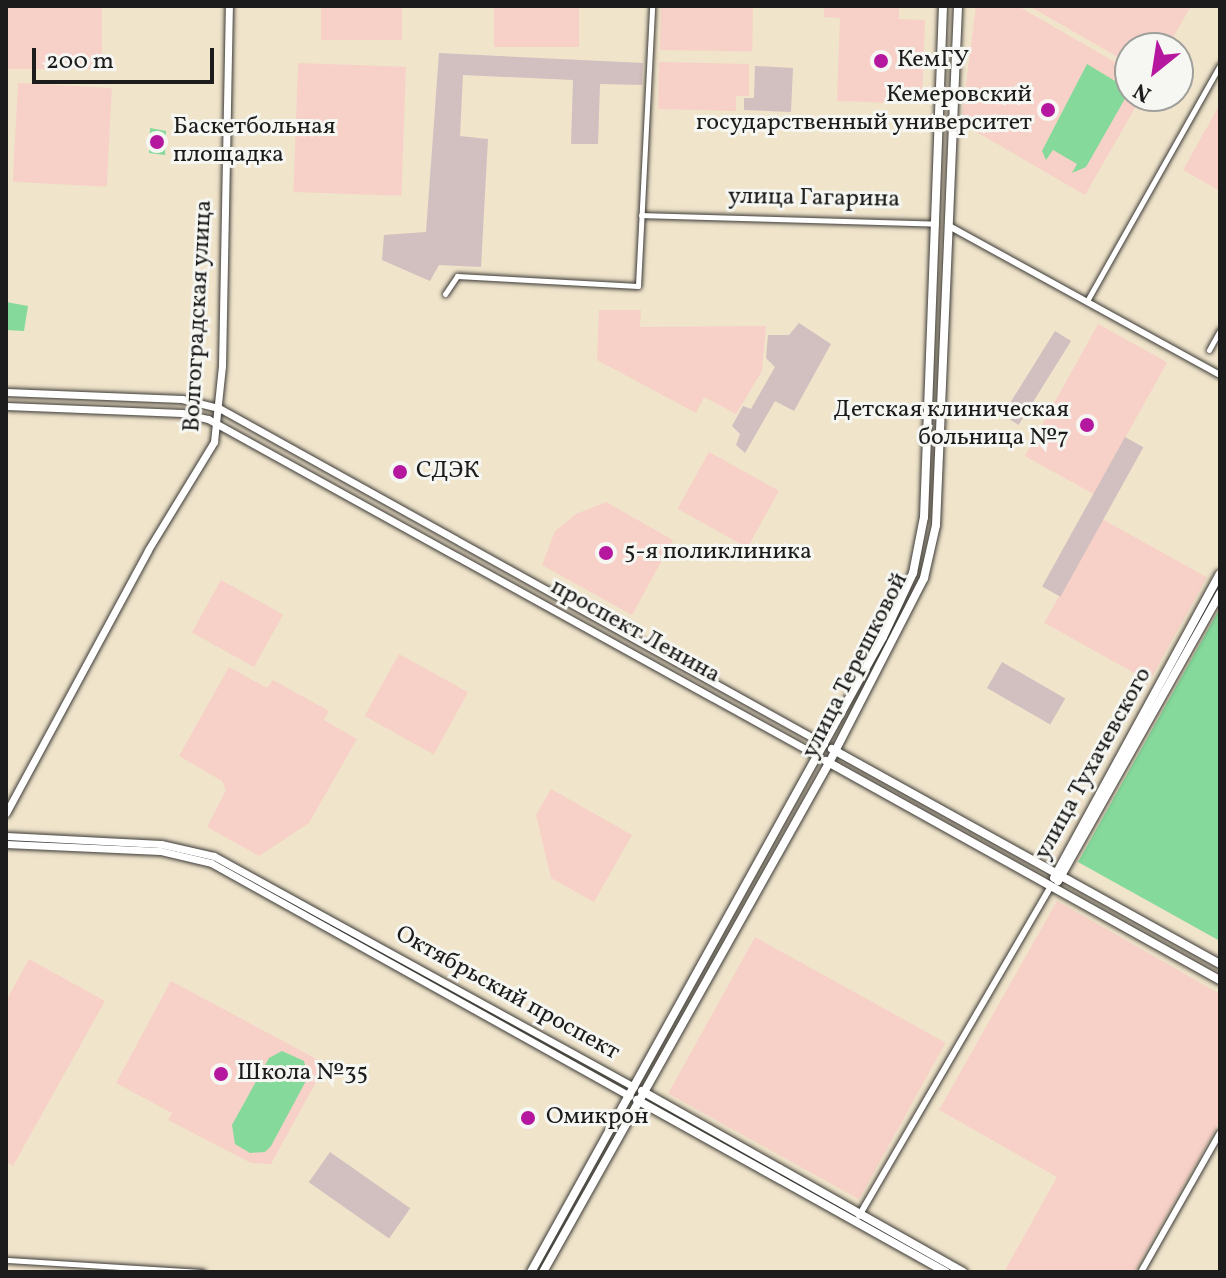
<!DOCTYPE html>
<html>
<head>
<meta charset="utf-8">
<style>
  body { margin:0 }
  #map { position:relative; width:1226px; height:1278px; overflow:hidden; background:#f0e4cb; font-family:Vollkorn,serif }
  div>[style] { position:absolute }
  .built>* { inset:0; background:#f7d1c7; transform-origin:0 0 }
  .industrial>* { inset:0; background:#d2bfc0; transform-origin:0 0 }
  .green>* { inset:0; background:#85d99b }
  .roads { filter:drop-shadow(0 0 2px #3c3a36) drop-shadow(0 0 2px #3c3a36) }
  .minor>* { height:5px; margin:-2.5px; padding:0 2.5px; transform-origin:2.5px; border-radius:2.5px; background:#fff }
  .tertiary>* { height:6px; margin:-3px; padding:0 3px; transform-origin:3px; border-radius:3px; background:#fff }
  .secondary>* { height:7px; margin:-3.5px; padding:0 3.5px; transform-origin:3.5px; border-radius:3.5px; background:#fff }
  .primary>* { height:8px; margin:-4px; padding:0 4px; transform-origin:4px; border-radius:4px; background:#fff }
  .dots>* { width:22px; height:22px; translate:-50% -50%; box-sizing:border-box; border:4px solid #f6f6f2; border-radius:50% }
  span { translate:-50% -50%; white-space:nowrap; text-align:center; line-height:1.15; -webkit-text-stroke:6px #f6f6f2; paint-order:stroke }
  .poi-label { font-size:24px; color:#1c1c1c }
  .left { translate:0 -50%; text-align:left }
  .right { translate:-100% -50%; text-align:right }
  .street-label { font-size:24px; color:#1c1c1c }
  .frame { position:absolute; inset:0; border:8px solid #1c1c1c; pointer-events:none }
  .north { position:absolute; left:1114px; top:32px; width:80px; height:80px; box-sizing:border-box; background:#f6f6f2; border:2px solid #9f9f9c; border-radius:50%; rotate:210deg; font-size:22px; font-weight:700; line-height:32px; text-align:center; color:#1c1c1c }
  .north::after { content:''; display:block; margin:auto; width:28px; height:36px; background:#b5179e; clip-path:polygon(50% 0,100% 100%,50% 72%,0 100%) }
  .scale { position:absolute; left:32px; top:48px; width:182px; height:36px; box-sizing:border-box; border:4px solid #1c1c1c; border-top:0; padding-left:10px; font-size:24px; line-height:28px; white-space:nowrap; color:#1c1c1c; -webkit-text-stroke:6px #f6f6f2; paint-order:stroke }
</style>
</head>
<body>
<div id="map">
  <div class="built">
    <i style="left:6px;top:6px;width:96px;height:63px"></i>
    <i style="left:321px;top:6px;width:81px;height:34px"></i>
    <i style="left:494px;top:6px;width:85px;height:41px"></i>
    <i style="left:661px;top:6px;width:92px;height:44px;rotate:1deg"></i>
    <i style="clip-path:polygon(824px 6px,899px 6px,899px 19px,925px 20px,922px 104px,837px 101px,840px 18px,824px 17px)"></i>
    <i style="clip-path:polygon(976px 6px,1018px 6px,1130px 71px,1130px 96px,1142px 96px,1085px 195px,961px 123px)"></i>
    <i style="clip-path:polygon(1029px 6px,1191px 6px,1167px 48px,1130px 48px,1130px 64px)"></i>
    <i style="clip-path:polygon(659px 62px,749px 64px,749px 96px,736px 96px,736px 111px,658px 109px)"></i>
    <i style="left:298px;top:63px;width:108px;height:129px;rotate:2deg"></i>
    <i style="left:18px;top:83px;width:94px;height:99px;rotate:3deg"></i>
    <i style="clip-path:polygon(1220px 104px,1220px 191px,1183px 170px)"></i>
    <i style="clip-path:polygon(599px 310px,641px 310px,640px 327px,766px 326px,762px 371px,736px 414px,704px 397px,696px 413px,597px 360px)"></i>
    <i style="left:1098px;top:324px;width:79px;height:151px;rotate:29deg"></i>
    <i style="left:709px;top:452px;width:80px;height:65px;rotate:29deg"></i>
    <i style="clip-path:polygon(606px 502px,673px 540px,632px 615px,542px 565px,555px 531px,576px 514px)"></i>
    <i style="left:1102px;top:519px;width:120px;height:119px;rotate:29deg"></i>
    <i style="left:221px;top:580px;width:71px;height:60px;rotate:29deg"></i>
    <i style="left:399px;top:654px;width:79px;height:71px;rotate:29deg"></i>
    <i style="clip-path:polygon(229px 667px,267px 688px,273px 680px,329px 711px,324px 720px,357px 739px,309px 823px,259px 856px,207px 827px,226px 790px,222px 781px,179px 756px)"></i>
    <i style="clip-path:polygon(551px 789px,632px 835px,594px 902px,551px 878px,536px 815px)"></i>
    <i style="clip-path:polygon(1057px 901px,1220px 994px,1220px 1121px,1134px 1272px,1004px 1272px,1057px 1177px,939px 1110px)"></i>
    <i style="left:755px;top:937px;width:218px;height:179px;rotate:29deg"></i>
    <i style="clip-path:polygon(29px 959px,105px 1001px,13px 1166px,6px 1162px,6px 1001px)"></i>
    <i style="clip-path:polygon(171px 981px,326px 1064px,271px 1164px,251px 1163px,168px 1120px,172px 1113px,116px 1083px)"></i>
  </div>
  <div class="industrial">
    <i style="clip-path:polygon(439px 53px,643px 63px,642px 85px,600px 84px,598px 144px,571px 144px,573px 80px,463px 75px,460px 136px,488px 139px,481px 267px,439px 265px,430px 281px,382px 260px,384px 235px,426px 232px)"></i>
    <i style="clip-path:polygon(755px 66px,793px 68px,791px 112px,744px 110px,744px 98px,754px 98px)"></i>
    <i style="clip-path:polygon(799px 323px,831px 344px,794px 411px,775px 401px,745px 453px,736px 445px,740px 434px,732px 426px,743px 406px,751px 409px,775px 367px,766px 358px,768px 335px,789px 335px)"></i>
    <i style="left:1055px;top:331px;width:19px;height:99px;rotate:32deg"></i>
    <i style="left:1125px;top:437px;width:21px;height:171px;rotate:29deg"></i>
    <i style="left:1002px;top:662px;width:73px;height:30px;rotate:30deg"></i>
    <i style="left:330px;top:1152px;width:98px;height:37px;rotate:35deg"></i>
  </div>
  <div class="green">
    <i style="clip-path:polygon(1087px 64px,1130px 90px,1086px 167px,1072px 173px,1077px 164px,1053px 150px,1046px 160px,1042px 151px)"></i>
    <i style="clip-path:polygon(150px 128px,166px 131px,165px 155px,149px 153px)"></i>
    <i style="clip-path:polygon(6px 302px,28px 306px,24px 331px,6px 330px)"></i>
    <i style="clip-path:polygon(1220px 608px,1220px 941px,1078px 862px)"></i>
    <i style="clip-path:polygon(282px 1051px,304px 1061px,308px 1077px,271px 1146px,265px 1152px,250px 1153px,235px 1144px,232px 1125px,269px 1058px)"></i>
  </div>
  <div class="roads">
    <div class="minor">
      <i style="left:641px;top:215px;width:295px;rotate:1.7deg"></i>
      <i style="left:445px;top:294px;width:22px;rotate:-56deg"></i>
      <i style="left:457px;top:276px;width:181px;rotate:3.2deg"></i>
      <i style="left:638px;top:286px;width:280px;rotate:-87.1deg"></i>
      <i style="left:1087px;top:301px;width:271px;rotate:-60.6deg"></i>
      <i style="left:1209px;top:350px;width:23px;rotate:-61deg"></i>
      <i style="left:6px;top:1260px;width:197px;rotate:3.5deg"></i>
    </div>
    <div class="tertiary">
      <i style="left:949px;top:226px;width:309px;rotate:28.8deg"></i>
      <i style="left:859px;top:1216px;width:382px;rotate:-59.8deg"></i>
      <i style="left:1141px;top:1272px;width:160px;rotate:-60.4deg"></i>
    </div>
    <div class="secondary">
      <i style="left:6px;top:392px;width:176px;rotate:2.3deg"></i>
      <i style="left:182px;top:399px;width:38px;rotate:14deg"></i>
      <i style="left:219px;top:408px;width:692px;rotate:29.05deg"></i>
      <i style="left:6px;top:406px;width:176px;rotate:2.3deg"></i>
      <i style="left:182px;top:413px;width:27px;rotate:13deg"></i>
      <i style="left:208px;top:419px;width:697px;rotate:28.92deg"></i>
      <i style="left:6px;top:813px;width:299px;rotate:-61.6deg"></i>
      <i style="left:148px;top:550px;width:127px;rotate:-58.6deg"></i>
      <i style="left:214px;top:442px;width:76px;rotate:-84deg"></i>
      <i style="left:222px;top:366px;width:360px;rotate:-88.9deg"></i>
      <i style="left:6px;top:836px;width:155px;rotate:3deg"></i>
      <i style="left:161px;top:844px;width:54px;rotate:12.8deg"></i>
      <i style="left:214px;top:856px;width:479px;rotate:28.8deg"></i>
      <i style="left:6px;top:844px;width:154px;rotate:2.6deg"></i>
      <i style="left:160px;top:851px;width:52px;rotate:13.2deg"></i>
      <i style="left:211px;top:863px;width:479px;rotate:29.1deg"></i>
    </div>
    <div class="primary">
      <i style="left:832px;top:749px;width:444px;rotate:29deg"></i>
      <i style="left:826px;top:761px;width:451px;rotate:29.1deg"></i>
      <i style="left:1054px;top:878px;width:346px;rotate:-61.4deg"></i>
      <i style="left:1058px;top:881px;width:330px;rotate:-60.6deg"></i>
      <i style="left:642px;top:1091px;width:369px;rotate:29.4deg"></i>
      <i style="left:637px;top:1100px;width:354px;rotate:29.1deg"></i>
      <i style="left:531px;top:1272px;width:726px;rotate:-61deg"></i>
      <i style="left:883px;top:637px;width:71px;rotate:-64.9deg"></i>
      <i style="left:913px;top:573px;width:57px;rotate:-78.9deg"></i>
      <i style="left:924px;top:517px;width:511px;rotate:-87.87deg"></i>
      <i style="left:543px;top:1272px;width:584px;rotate:-60.67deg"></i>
      <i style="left:829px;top:763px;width:208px;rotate:-62.8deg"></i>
      <i style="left:924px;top:578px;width:54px;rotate:-77.2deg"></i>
      <i style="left:936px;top:525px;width:519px;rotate:-87.57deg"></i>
    </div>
  </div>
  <div class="dots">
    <i style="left:881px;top:61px;background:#b5179e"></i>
    <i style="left:1048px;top:110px;background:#b5179e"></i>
    <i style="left:157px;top:142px;background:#b5179e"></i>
    <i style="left:1087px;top:425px;background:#b5179e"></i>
    <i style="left:400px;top:472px;background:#b5179e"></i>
    <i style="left:606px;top:553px;background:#b5179e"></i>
    <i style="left:221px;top:1074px;background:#b5179e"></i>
    <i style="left:528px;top:1118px;background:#b5179e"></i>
  </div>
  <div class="poi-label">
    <span class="left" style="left:897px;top:61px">КемГУ</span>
    <span class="right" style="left:1032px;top:110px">Кемеровский<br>государственный университет</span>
    <span class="left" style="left:173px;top:142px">Баскетбольная<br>площадка</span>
    <span class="right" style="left:1069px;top:425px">Детская клиническая<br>больница №7</span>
    <span class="left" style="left:416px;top:472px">СДЭК</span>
    <span class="left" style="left:624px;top:553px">5-я поликлиника</span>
    <span class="left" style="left:237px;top:1074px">Школа №35</span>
    <span class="left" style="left:546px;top:1118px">Омикрон</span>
  </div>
  <div class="street-label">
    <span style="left:814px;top:199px;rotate:1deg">улица Гагарина</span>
    <span style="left:199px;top:316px;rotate:-87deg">Волгоградская улица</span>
    <span style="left:635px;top:632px;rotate:29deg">проспект Ленина</span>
    <span style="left:856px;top:666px;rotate:-63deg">улица Терешковой</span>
    <span style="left:1094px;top:764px;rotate:-61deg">улица Тухачевского</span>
    <span style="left:507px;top:994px;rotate:29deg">Октябрьский проспект</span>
  </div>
  <div class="frame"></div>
  <div class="north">N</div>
  <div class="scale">200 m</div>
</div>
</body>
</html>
